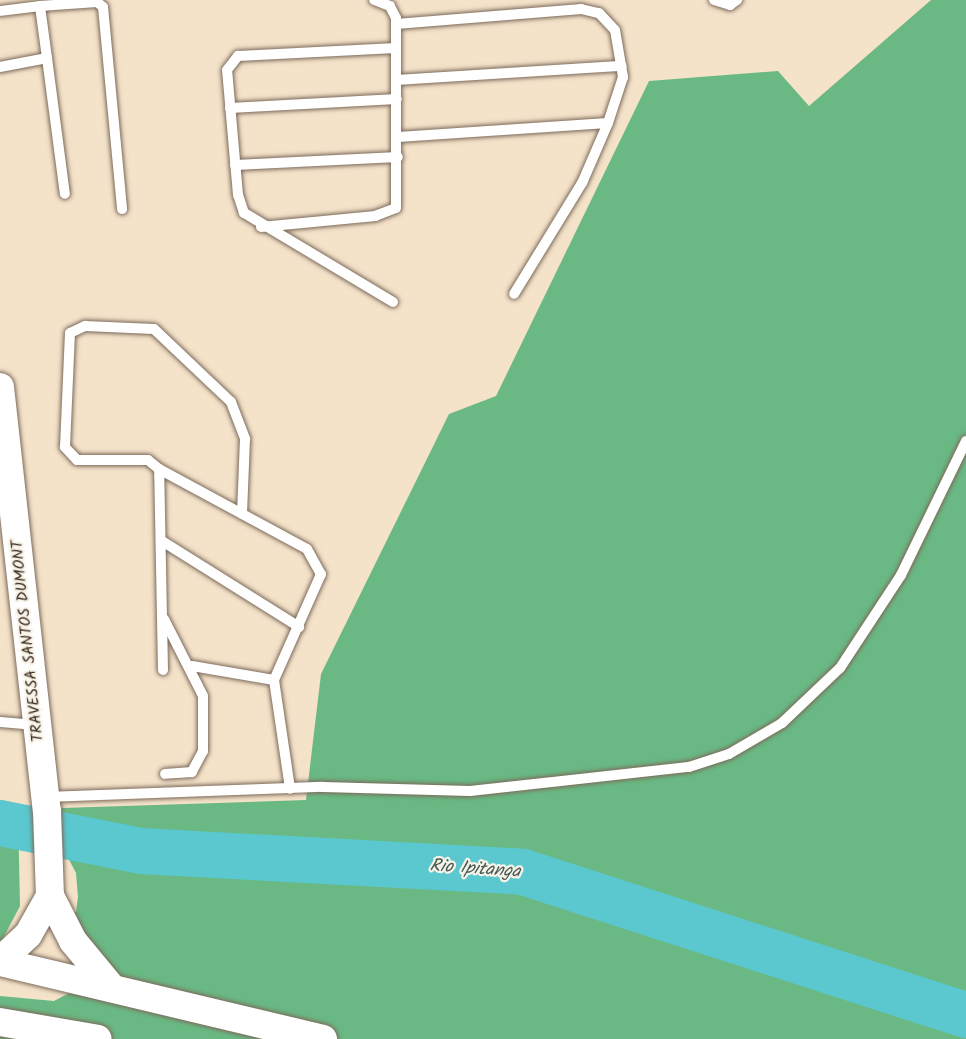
<!DOCTYPE html>
<html>
<head>
<meta charset="utf-8">
<style>
  body { margin:0 }
  #map { position:relative; width:966px; height:1039px; overflow:hidden; background:#f4e2c9; font-family:Kalam,sans-serif }
  div>[style] { position:absolute }
  .forest>* { inset:0; background:#6ab984 }
  .river>* { height:46px; margin:-23px; padding:0 23px; transform-origin:23px; border-radius:23px; background:#5ac8ce }
  .roads { filter:drop-shadow(0 0 2px #7c6a5a) drop-shadow(0 0 2px #7c6a5a) }
  .lane>* { height:10px; margin:-5px; padding:0 5px; transform-origin:5px; border-radius:5px; background:#fff }
  .secondary>* { height:28px; margin:-14px; padding:0 14px; transform-origin:14px; border-radius:14px; background:#fff }
  span { translate:-50% -50%; white-space:nowrap; text-align:center; line-height:1.15; -webkit-text-stroke:4.5px #f7f3e8; paint-order:stroke }
  .street-label { font-size:16px; color:#3b2a1e }
  .water-label { font-size:18px; color:#445953; font-style:italic }
</style>
</head>
<body>
<div id="map">
  <div class="forest">
    <i style="clip-path:polygon(931px 0,966px 0,966px 1039px,0 1039px,0 996px,54px 1001px,77px 989px,81px 968px,64px 916px,76px 912px,78px 897px,76px 873px,63px 848px,62px 808px,306px 800px,321px 674px,449px 414px,496px 396px,649px 81px,778px 71px,809px 106px)"></i>
    <i style="clip-path:polygon(0 800px,11px 802px,18px 815px,20px 906px,0 944px)"></i>
  </div>
  <div class="river">
    <i style="left:0;top:823px;width:144px;rotate:11.2deg"></i>
    <i style="left:141px;top:851px;width:383px;rotate:3.1deg"></i>
    <i style="left:523px;top:872px;width:466px;rotate:17.9deg"></i>
  </div>
  <div class="roads">
    <div class="lane">
      <i style="left:714px;top:0;width:17px;rotate:17deg"></i>
      <i style="left:730px;top:5px;width:9px;rotate:-36deg"></i>
      <i style="left:0;top:11px;width:40px;rotate:-7.1deg"></i>
      <i style="left:396px;top:24px;width:186px;rotate:-4.6deg"></i>
      <i style="left:581px;top:9px;width:18px;rotate:13deg"></i>
      <i style="left:599px;top:13px;width:23px;rotate:47deg"></i>
      <i style="left:615px;top:30px;width:48px;rotate:80.3deg"></i>
      <i style="left:623px;top:77px;width:48px;rotate:108.1deg"></i>
      <i style="left:608px;top:123px;width:65px;rotate:113.4deg"></i>
      <i style="left:582px;top:183px;width:130px;rotate:121.5deg"></i>
      <i style="left:47px;top:58px;width:137px;rotate:82.5deg"></i>
      <i style="left:0;top:67px;width:48px;rotate:-10.8deg"></i>
      <i style="left:47px;top:58px;width:52px;rotate:-97.7deg"></i>
      <i style="left:40px;top:6px;width:57px;rotate:-4deg"></i>
      <i style="left:97px;top:2px;width:8px;rotate:40deg"></i>
      <i style="left:103px;top:7px;width:203px;rotate:84.6deg"></i>
      <i style="left:397px;top:80px;width:225px;rotate:-3.6deg"></i>
      <i style="left:230px;top:108px;width:167px;rotate:-3.1deg"></i>
      <i style="left:398px;top:137px;width:210px;rotate:-3.8deg"></i>
      <i style="left:235px;top:165px;width:163px;rotate:-2.8deg"></i>
      <i style="left:261px;top:227px;width:115px;rotate:-5.5deg"></i>
      <i style="left:375px;top:216px;width:22px;rotate:-21deg"></i>
      <i style="left:396px;top:208px;width:190px;rotate:-90deg"></i>
      <i style="left:396px;top:18px;width:13px;rotate:-117deg"></i>
      <i style="left:390px;top:6px;width:17px;rotate:-159deg"></i>
      <i style="left:393px;top:302px;width:174px;rotate:-149.1deg"></i>
      <i style="left:244px;top:213px;width:19px;rotate:-108deg"></i>
      <i style="left:238px;top:195px;width:125px;rotate:-95deg"></i>
      <i style="left:227px;top:70px;width:18px;rotate:-52deg"></i>
      <i style="left:238px;top:56px;width:158px;rotate:-2.9deg"></i>
      <i style="left:159px;top:469px;width:168px;rotate:28.4deg"></i>
      <i style="left:307px;top:549px;width:29px;rotate:61deg"></i>
      <i style="left:321px;top:574px;width:116px;rotate:113.9deg"></i>
      <i style="left:274px;top:680px;width:83px;rotate:-170.3deg"></i>
      <i style="left:162px;top:541px;width:162px;rotate:32.1deg"></i>
      <i style="left:164px;top:619px;width:86px;rotate:63.1deg"></i>
      <i style="left:203px;top:696px;width:55px;rotate:90deg"></i>
      <i style="left:203px;top:751px;width:24px;rotate:118deg"></i>
      <i style="left:192px;top:772px;width:27px;rotate:176deg"></i>
      <i style="left:163px;top:670px;width:201px;rotate:-91.1deg"></i>
      <i style="left:159px;top:469px;width:14px;rotate:-141deg"></i>
      <i style="left:148px;top:460px;width:71px;rotate:180deg"></i>
      <i style="left:77px;top:460px;width:18px;rotate:-133deg"></i>
      <i style="left:65px;top:447px;width:114px;rotate:-87.5deg"></i>
      <i style="left:70px;top:333px;width:17px;rotate:-25deg"></i>
      <i style="left:85px;top:326px;width:69px;rotate:2.5deg"></i>
      <i style="left:154px;top:329px;width:106px;rotate:43.5deg"></i>
      <i style="left:231px;top:402px;width:40px;rotate:69deg"></i>
      <i style="left:245px;top:439px;width:75px;rotate:92.3deg"></i>
      <i style="left:274px;top:680px;width:110px;rotate:81.6deg"></i>
      <i style="left:0;top:722px;width:36px;rotate:5deg"></i>
      <i style="left:46px;top:797px;width:277px;rotate:-2.1deg"></i>
      <i style="left:323px;top:787px;width:147px;rotate:1.6deg"></i>
      <i style="left:470px;top:791px;width:220px;rotate:-6.3deg"></i>
      <i style="left:689px;top:767px;width:42px;rotate:-18deg"></i>
      <i style="left:729px;top:754px;width:61px;rotate:-30.3deg"></i>
      <i style="left:782px;top:723px;width:80px;rotate:-43.5deg"></i>
      <i style="left:840px;top:668px;width:111px;rotate:-56.7deg"></i>
      <i style="left:901px;top:575px;width:149px;rotate:-64.1deg"></i>
    </div>
    <div class="secondary">
      <i style="left:0;top:387px;width:427px;rotate:83.7deg"></i>
      <i style="left:47px;top:811px;width:85px;rotate:88deg"></i>
      <i style="left:50px;top:896px;width:51px;rotate:62.9deg"></i>
      <i style="left:73px;top:941px;width:60px;rotate:50.4deg"></i>
      <i style="left:0;top:961px;width:38px;rotate:-43deg"></i>
      <i style="left:28px;top:935px;width:45px;rotate:-60.6deg"></i>
      <i style="left:0;top:962px;width:332px;rotate:13.4deg"></i>
      <i style="left:0;top:1022px;width:99px;rotate:9.8deg"></i>
    </div>
  </div>
  <div class="street-label">
    <span style="left:28px;top:641px;rotate:-96deg">TRAVESSA SANTOS DUMONT</span>
  </div>
  <div class="water-label">
    <span style="left:475px;top:870px;rotate:4deg">Rio Ipitanga</span>
  </div>
</div>
</body>
</html>
